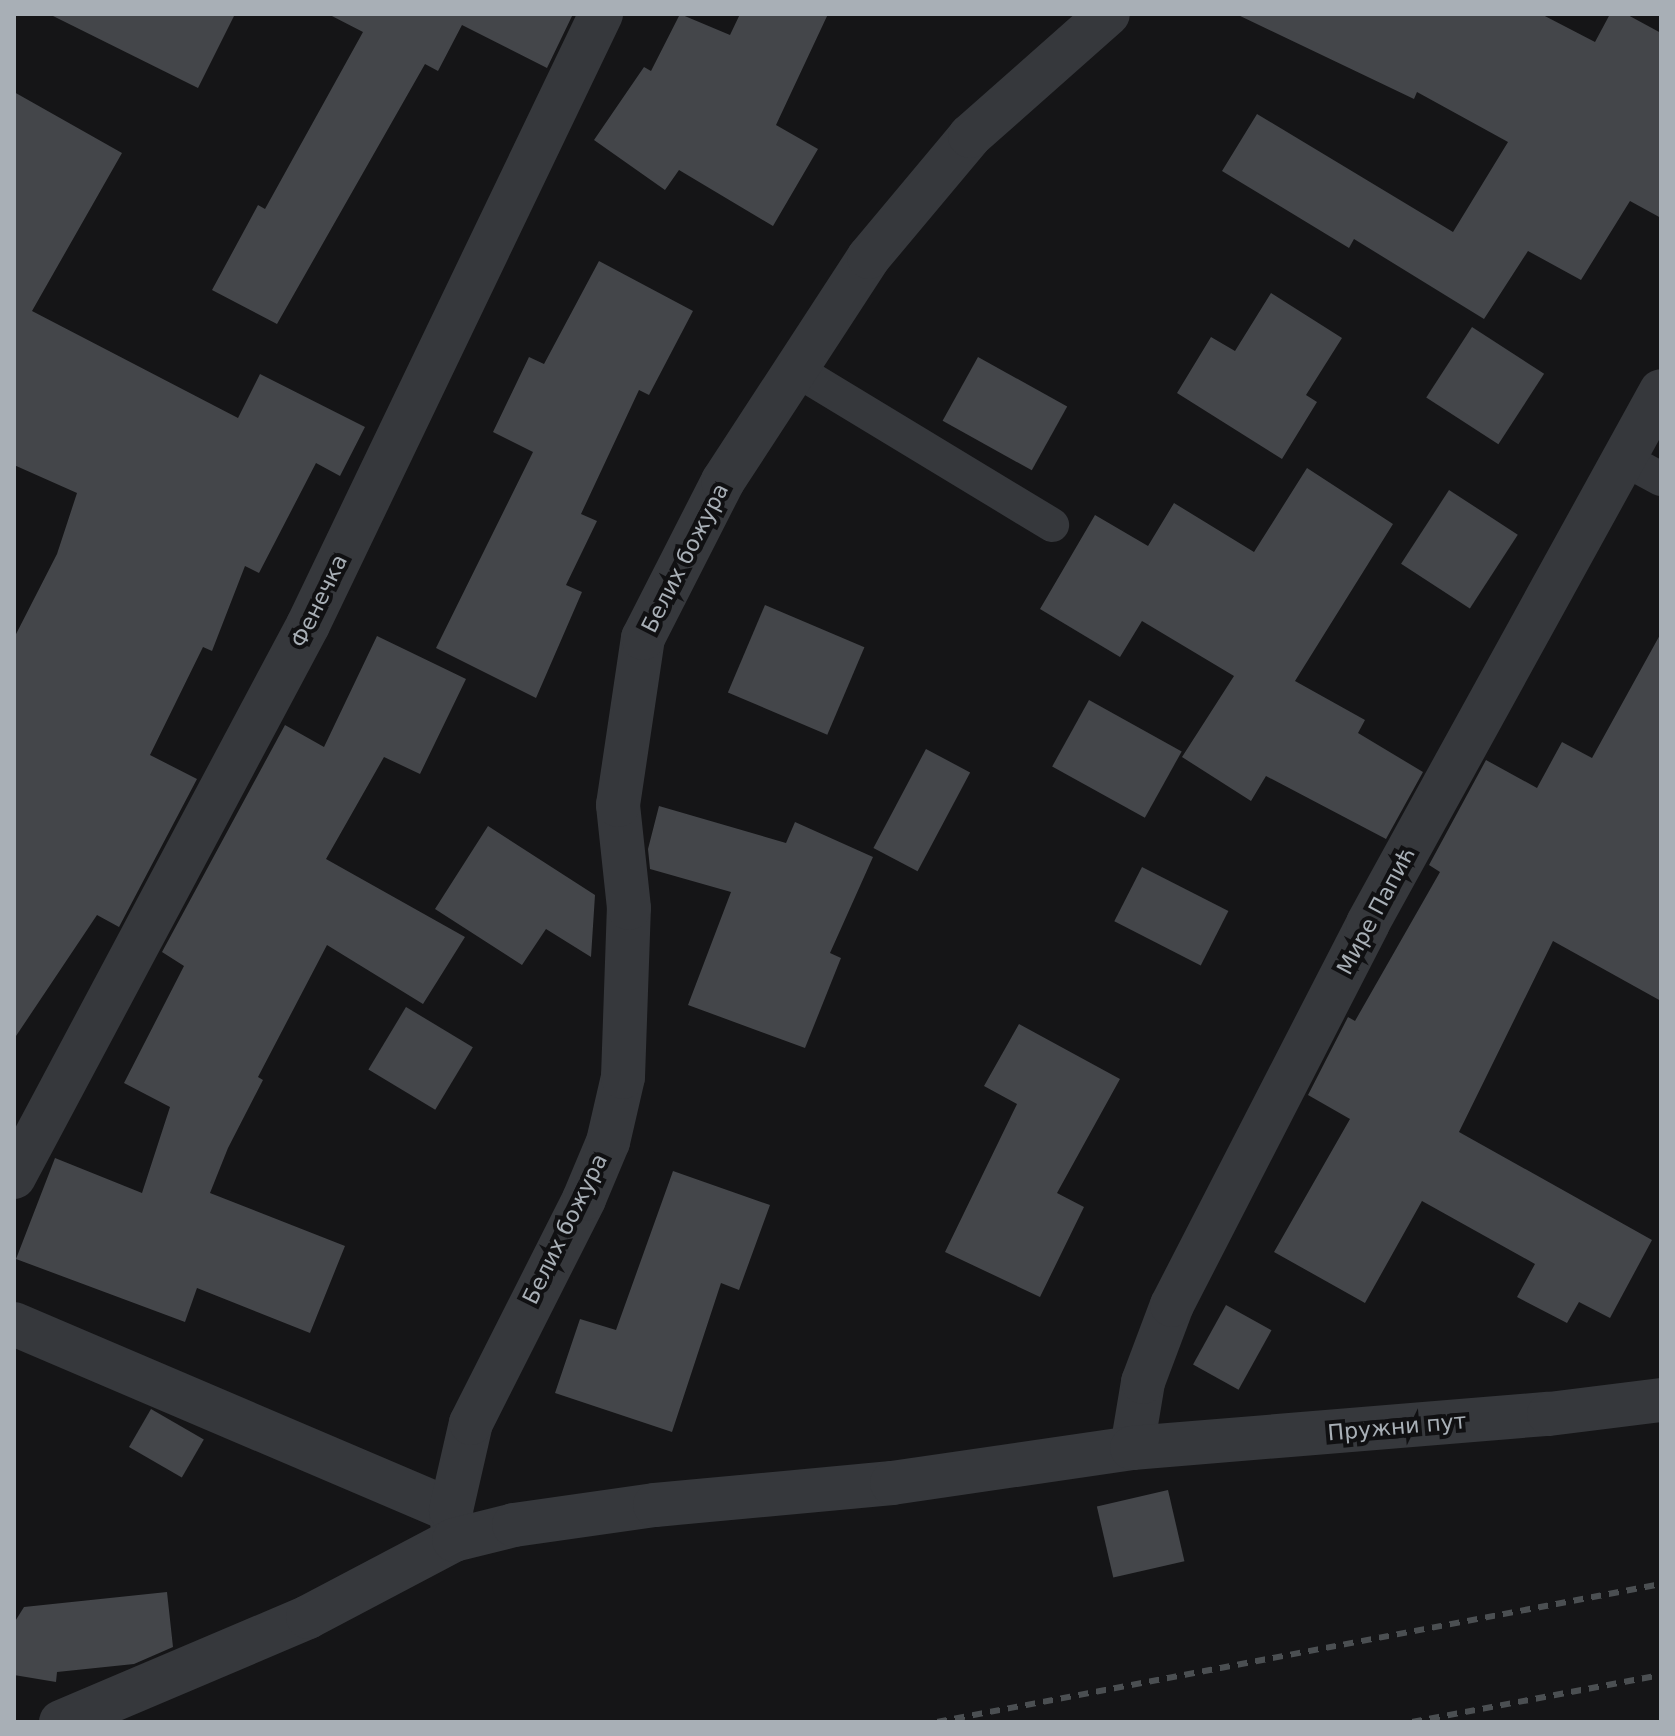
<!DOCTYPE html>
<html>
<head>
<meta charset="utf-8">
<style>
  body { margin:0 }
  #map { position:relative; width:1675px; height:1736px; overflow:hidden; background:#151517; font-family:"DejaVu Sans",sans-serif }
  div>[style] { position:absolute }
  .building>* { inset:0; background:#44464a; transform-origin:0 0 }
  .lane>* { height:34px; margin:-17px; padding:0 17px; transform-origin:17px; border-radius:17px; background:#36383c }
  .street>* { height:44px; margin:-22px; padding:0 22px; transform-origin:22px; border-radius:22px; background:#36383c }
  .rail>* { height:6px; margin-top:-3px; transform-origin:0; background:repeating-linear-gradient(90deg,#4b4f52 0 10px,transparent 0 18px) }
  span { translate:-50% -50%; white-space:nowrap; text-align:center; line-height:1.15; -webkit-text-stroke:8px #101012; paint-order:stroke }
  .street-label { font-size:22px; color:#a8afb6 }
  .frame { position:absolute; inset:0; border:16px solid #a8afb6; pointer-events:none }
</style>
</head>
<body>
<div id="map">
  <div class="building">
    <i style="clip-path:polygon(49px 14px,235px 14px,198px 88px)"></i>
    <i style="clip-path:polygon(328px 14px,573px 14px,547px 68px,462px 25px,438px 71px,425px 64px,277px 324px,212px 290px,258px 205px,265px 209px,363px 32px)"></i>
    <i style="clip-path:polygon(680px 14px,730px 35px,740px 14px,828px 14px,776px 125px,818px 149px,773px 226px,679px 170px,665px 190px,594px 140px,644px 67px,651px 71px)"></i>
    <i style="clip-path:polygon(1236px 14px,1541px 14px,1595px 42px,1610px 14px,1626px 14px,1661px 33px,1661px 218px,1630px 201px,1581px 280px,1528px 251px,1484px 319px,1354px 239px,1349px 248px,1222px 171px,1257px 114px,1453px 232px,1508px 142px,1417px 92px,1414px 99px)"></i>
    <i style="clip-path:polygon(14px 92px,122px 153px,32px 311px,238px 418px,260px 374px,365px 427px,340px 476px,316px 463px,259px 573px,245px 566px,212px 651px,203px 647px,150px 755px,197px 779px,119px 927px,97px 915px,14px 1039px,14px 638px,57px 554px,77px 493px,14px 465px)"></i>
    <i style="clip-path:polygon(599px 261px,693px 311px,649px 395px,639px 390px,581px 514px,597px 521px,566px 585px,582px 592px,536px 698px,436px 648px,533px 452px,493px 432px,529px 357px,544px 364px)"></i>
    <i style="clip-path:polygon(1271px 293px,1342px 338px,1306px 395px,1317px 402px,1282px 459px,1177px 393px,1211px 337px,1235px 351px)"></i>
    <i style="left:1472px;top:327px;width:86px;height:84px;rotate:33deg"></i>
    <i style="left:978px;top:357px;width:102px;height:73px;rotate:29deg"></i>
    <i style="clip-path:polygon(1307px 468px,1393px 524px,1295px 681px,1365px 720px,1358px 733px,1423px 772px,1386px 839px,1266px 776px,1251px 801px,1182px 757px,1234px 676px,1142px 621px,1120px 657px,1040px 609px,1095px 515px,1148px 546px,1174px 503px,1254px 552px)"></i>
    <i style="left:1449px;top:490px;width:82px;height:88px;rotate:33deg"></i>
    <i style="left:765px;top:605px;width:108px;height:95px;rotate:23deg"></i>
    <i style="clip-path:polygon(1661px 633px,1661px 1001px,1553px 941px,1459px 1132px,1652px 1240px,1610px 1318px,1579px 1302px,1567px 1323px,1517px 1297px,1535px 1264px,1422px 1201px,1365px 1303px,1274px 1252px,1350px 1119px,1308px 1095px,1348px 1017px,1355px 1021px,1440px 872px,1429px 865px,1486px 760px,1537px 788px,1562px 742px,1592px 758px)"></i>
    <i style="clip-path:polygon(377px 636px,466px 679px,420px 774px,384px 757px,326px 859px,465px 937px,423px 1004px,327px 945px,258px 1077px,263px 1080px,228px 1148px,210px 1193px,345px 1246px,310px 1333px,197px 1288px,185px 1322px,16px 1259px,55px 1158px,142px 1193px,170px 1107px,124px 1083px,184px 966px,162px 952px,285px 725px,324px 747px)"></i>
    <i style="left:1089px;top:700px;width:106px;height:76px;rotate:29deg"></i>
    <i style="left:926px;top:749px;width:50px;height:112px;rotate:28deg"></i>
    <i style="clip-path:polygon(659px 806px,786px 843px,795px 822px,873px 857px,830px 953px,841px 958px,805px 1048px,688px 1005px,731px 892px,650px 869px,648px 849px)"></i>
    <i style="clip-path:polygon(488px 826px,595px 895px,591px 957px,546px 929px,522px 965px,435px 909px)"></i>
    <i style="left:1142px;top:867px;width:97px;height:61px;rotate:27deg"></i>
    <i style="left:406px;top:1007px;width:78px;height:73px;rotate:31deg"></i>
    <i style="clip-path:polygon(1019px 1024px,1120px 1079px,1057px 1193px,1084px 1207px,1040px 1297px,945px 1252px,1017px 1104px,984px 1086px)"></i>
    <i style="clip-path:polygon(673px 1171px,770px 1205px,739px 1290px,721px 1283px,672px 1432px,555px 1393px,580px 1319px,616px 1330px)"></i>
    <i style="left:1226px;top:1305px;width:52px;height:68px;rotate:29deg"></i>
    <i style="left:151px;top:1409px;width:61px;height:44px;rotate:30deg"></i>
    <i style="left:1168px;top:1490px;width:73px;height:73px;rotate:77deg"></i>
    <i style="clip-path:polygon(167px 1592px,173px 1647px,134px 1664px,57px 1672px,56px 1682px,14px 1675px,14px 1623px,24px 1607px)"></i>
  </div>
  <div class="lane">
    <i style="left:793px;top:368px;width:303px;rotate:31.2deg"></i>
    <i style="left:1624px;top:459px;width:42px;rotate:28.4deg"></i>
  </div>
  <div class="street">
    <i style="left:14px;top:1177px;width:625px;rotate:-61.96deg"></i>
    <i style="left:308px;top:625px;width:678px;rotate:-64.38deg"></i>
    <i style="left:14px;top:1324px;width:475px;rotate:23.1deg"></i>
    <i style="left:1132px;top:1448px;width:67px;rotate:-80.5deg"></i>
    <i style="left:1143px;top:1382px;width:82px;rotate:-69.4deg"></i>
    <i style="left:1172px;top:1305px;width:429px;rotate:-62.8deg"></i>
    <i style="left:1368px;top:923px;width:607px;rotate:-61.16deg"></i>
    <i style="left:454px;top:1540px;width:30px;rotate:-96deg"></i>
    <i style="left:451px;top:1510px;width:89px;rotate:-77.1deg"></i>
    <i style="left:471px;top:1423px;width:251px;rotate:-63.2deg"></i>
    <i style="left:584px;top:1199px;width:62px;rotate:-67.2deg"></i>
    <i style="left:608px;top:1142px;width:67px;rotate:-77deg"></i>
    <i style="left:623px;top:1077px;width:169px;rotate:-88deg"></i>
    <i style="left:629px;top:908px;width:104px;rotate:-96.1deg"></i>
    <i style="left:618px;top:805px;width:169px;rotate:-81.5deg"></i>
    <i style="left:643px;top:638px;width:176px;rotate:-63deg"></i>
    <i style="left:723px;top:481px;width:267px;rotate:-56.9deg"></i>
    <i style="left:869px;top:257px;width:158px;rotate:-50.1deg"></i>
    <i style="left:970px;top:136px;width:184px;rotate:-41.5deg"></i>
    <i style="left:61px;top:1722px;width:268px;rotate:-23deg"></i>
    <i style="left:308px;top:1617px;width:165px;rotate:-27.8deg"></i>
    <i style="left:454px;top:1540px;width:62px;rotate:-14deg"></i>
    <i style="left:514px;top:1525px;width:142px;rotate:-8.1deg"></i>
    <i style="left:655px;top:1505px;width:238px;rotate:-5.3deg"></i>
    <i style="left:892px;top:1483px;width:243px;rotate:-8.3deg"></i>
    <i style="left:1132px;top:1448px;width:418px;rotate:-4.7deg"></i>
    <i style="left:1549px;top:1414px;width:113px;rotate:-7.1deg"></i>
  </div>
  <div class="rail">
    <i style="left:937px;top:1722px;width:737px;rotate:-10.79deg"></i>
    <i style="left:1412px;top:1722px;width:253px;rotate:-10.7deg"></i>
  </div>
  <div class="street-label">
    <span style="left:685px;top:558px;rotate:-63deg">Белих божура</span>
    <span style="left:319px;top:601px;rotate:-64deg">Фенечка</span>
    <span style="left:1376px;top:911px;rotate:-62deg">Мире Папић</span>
    <span style="left:565px;top:1229px;rotate:-64deg">Белих божура</span>
    <span style="left:1397px;top:1427px;rotate:-5deg">Пружни пут</span>
  </div>
  <div class="frame"></div>
</div>
</body>
</html>
